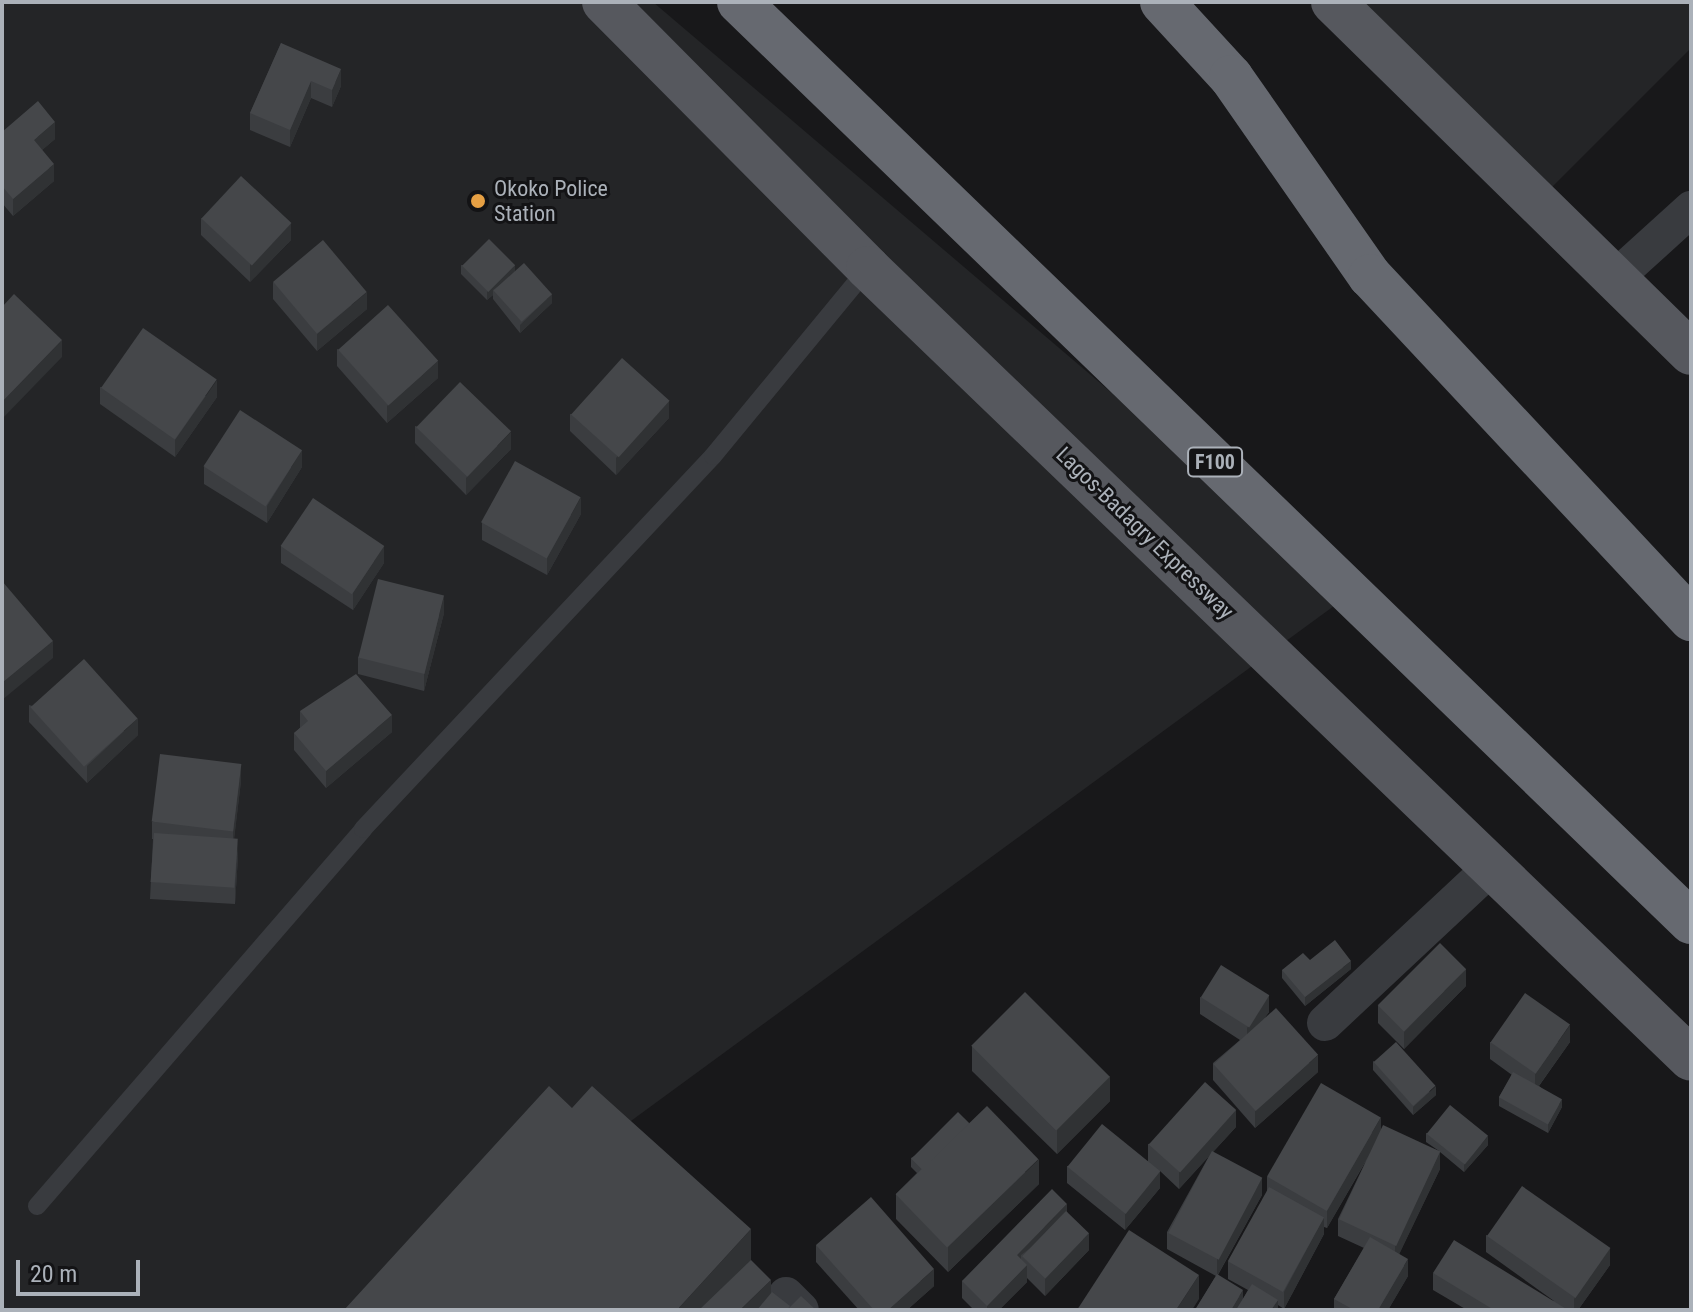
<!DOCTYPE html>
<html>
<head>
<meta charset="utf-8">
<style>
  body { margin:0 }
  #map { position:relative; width:1693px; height:1312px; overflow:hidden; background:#18181a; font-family:"Roboto Condensed",sans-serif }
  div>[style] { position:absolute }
  .built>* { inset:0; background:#242527 }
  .lane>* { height:18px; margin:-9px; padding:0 9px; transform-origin:9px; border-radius:9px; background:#393b3f }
  .street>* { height:36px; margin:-18px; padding:0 18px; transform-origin:18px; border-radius:18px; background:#393b3f }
  .primary>* { height:44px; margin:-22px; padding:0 22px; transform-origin:22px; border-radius:22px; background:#56585e }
  .highway>* { height:44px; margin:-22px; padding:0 22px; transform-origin:22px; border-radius:22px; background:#666970 }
  .wall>* { inset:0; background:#3b3d40 }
  .shaded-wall>* { inset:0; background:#303234 }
  .building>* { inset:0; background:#45474a; transform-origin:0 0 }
  .dots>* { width:22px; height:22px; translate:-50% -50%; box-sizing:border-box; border:4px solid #131315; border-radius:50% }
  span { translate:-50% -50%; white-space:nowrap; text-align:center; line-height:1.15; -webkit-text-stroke:6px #131315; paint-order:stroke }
  .shield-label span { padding:2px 6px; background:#131315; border:2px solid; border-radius:6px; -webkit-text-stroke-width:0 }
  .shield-label { font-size:20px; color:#abb1b9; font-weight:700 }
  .poi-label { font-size:22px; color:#abb1b9 }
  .left { translate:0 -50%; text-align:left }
  .street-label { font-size:22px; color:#abb1b9 }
  .frame { position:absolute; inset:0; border:4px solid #abb1b9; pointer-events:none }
  .scale { position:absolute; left:16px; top:1260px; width:124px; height:36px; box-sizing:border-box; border:4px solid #abb1b9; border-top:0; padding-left:10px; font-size:24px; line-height:28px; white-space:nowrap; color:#abb1b9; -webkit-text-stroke:6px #131315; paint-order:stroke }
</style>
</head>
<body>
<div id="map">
  <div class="built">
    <i style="clip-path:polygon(2px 2px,653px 2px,1349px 595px,373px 1310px,2px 1310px)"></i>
    <i style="clip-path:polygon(1325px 2px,1691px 2px,1691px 48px,1527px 212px)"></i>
  </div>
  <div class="lane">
    <i style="left:37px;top:1206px;width:498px;rotate:-49.1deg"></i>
    <i style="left:363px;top:829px;width:511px;rotate:-46.82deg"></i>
    <i style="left:713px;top:456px;width:244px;rotate:-50.5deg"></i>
  </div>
  <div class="street">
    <i style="left:1615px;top:278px;width:103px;rotate:-42.2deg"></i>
    <i style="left:1325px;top:1023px;width:230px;rotate:-43.1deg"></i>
    <i style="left:786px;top:1295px;width:21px;rotate:45deg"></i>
  </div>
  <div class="primary">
    <i style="left:604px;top:2px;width:375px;rotate:45.2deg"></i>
    <i style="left:868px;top:268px;width:1141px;rotate:43.86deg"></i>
    <i style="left:1333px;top:2px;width:501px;rotate:44.43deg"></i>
  </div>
  <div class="highway">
    <i style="left:739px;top:2px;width:1324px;rotate:44.02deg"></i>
    <i style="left:1162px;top:2px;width:102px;rotate:47.4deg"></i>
    <i style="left:1231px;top:77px;width:243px;rotate:55.1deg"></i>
    <i style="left:1370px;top:276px;width:470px;rotate:46.9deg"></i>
  </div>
  <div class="wall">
    <i style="clip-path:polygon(281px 43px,341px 86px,332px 107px,311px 98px,290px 147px,250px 130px,250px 113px)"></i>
    <i style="clip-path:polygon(2px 132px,55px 139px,42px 150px,54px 181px,13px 216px,2px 203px)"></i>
    <i style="clip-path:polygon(201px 218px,291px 240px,250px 282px,201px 235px)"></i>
    <i style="clip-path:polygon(461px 265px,515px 271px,552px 303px,520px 333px,493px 299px,493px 295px,487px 300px,461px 274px)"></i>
    <i style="clip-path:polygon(273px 282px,367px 309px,317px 351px,273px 299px)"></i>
    <i style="clip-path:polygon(337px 349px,438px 378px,387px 423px,337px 366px)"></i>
    <i style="clip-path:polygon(100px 387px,217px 397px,175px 457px,100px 404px)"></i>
    <i style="clip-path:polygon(570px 414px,669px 418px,616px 475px,570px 431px)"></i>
    <i style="clip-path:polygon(415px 426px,511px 449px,466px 495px,415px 443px)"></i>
    <i style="clip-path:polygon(204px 467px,302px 467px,267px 523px,204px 484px)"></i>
    <i style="clip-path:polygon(581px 514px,547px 575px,482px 540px,482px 523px)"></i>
    <i style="clip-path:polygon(281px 546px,384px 563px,353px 610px,281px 563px)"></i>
    <i style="clip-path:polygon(444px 613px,424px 691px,358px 674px,358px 657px)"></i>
    <i style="clip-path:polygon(29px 705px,138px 735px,87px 783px,29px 722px)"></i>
    <i style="clip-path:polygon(300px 711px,392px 732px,326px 788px,294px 750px,294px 733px,300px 728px)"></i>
    <i style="clip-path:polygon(241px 781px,234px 838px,238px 856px,235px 904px,150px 899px,153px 839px,152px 839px,152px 822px)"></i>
    <i style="clip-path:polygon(1310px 960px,1351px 969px,1305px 1006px,1282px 978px,1282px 970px)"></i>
    <i style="clip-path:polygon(1466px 986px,1404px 1049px,1378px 1023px,1378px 1006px)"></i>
    <i style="clip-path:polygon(1200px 997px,1269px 1012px,1265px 1017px,1318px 1072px,1255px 1128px,1213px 1080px,1213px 1063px,1240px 1040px,1200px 1014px)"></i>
    <i style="clip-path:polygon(1490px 1042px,1570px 1042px,1539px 1086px,1562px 1107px,1548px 1133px,1499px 1106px,1499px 1097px,1512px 1075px,1490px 1059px)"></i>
    <i style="clip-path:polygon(972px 1046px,1110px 1101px,1057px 1154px,972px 1071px)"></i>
    <i style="clip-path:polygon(1373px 1061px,1436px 1095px,1413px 1115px,1373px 1070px)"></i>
    <i style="clip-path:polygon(969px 1123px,1039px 1184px,948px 1272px,896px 1219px,896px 1194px,917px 1173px,911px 1167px,911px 1158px)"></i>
    <i style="clip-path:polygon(1236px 1127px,1213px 1152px,1262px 1195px,1218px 1275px,1243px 1299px,1248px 1290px,1228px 1279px,1228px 1262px,1267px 1192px,1267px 1177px,1381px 1129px,1439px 1151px,1426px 1142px,1426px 1133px,1488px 1145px,1464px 1172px,1440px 1152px,1440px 1169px,1399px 1254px,1408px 1276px,1388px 1310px,1334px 1310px,1334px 1299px,1364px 1248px,1338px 1236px,1338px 1219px,1366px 1161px,1327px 1228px,1324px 1227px,1324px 1234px,1284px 1309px,1278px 1305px,1278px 1310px,1195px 1310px,1216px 1276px,1167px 1249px,1167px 1232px,1209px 1156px,1179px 1189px,1160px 1171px,1160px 1188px,1125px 1230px,1067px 1183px,1067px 1166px,1148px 1161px,1148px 1144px)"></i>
    <i style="clip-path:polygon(1067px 1212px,1089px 1250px,1045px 1296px,1027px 1278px,1027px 1282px,999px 1310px,974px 1310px,962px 1298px,962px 1281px)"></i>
    <i style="clip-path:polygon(1486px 1235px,1610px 1265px,1578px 1310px,1467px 1310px,1433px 1290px,1433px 1273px,1554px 1301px,1486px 1252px)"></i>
    <i style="clip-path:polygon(816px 1245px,934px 1286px,907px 1310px,859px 1310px,816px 1262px)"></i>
  </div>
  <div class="shaded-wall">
    <i style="clip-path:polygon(341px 69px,341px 86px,332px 107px,332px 90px)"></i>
    <i style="clip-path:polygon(311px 81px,311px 98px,290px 147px,290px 130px)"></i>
    <i style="clip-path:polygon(55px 122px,55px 139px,34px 157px,34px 140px)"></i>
    <i style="clip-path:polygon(54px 164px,54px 181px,13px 216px,13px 199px)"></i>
    <i style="clip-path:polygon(291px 223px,291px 240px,250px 282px,250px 265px)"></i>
    <i style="clip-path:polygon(515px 265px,515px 274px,493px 290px,493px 295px,487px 300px,487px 292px)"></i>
    <i style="clip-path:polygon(367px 292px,367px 309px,317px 351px,317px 334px)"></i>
    <i style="clip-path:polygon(552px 294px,552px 303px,520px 333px,520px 325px)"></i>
    <i style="clip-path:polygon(62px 340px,62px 357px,2px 419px,2px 402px)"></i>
    <i style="clip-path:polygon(438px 361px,438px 378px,387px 423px,387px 406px)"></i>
    <i style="clip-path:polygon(217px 380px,217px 397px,175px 457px,175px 440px)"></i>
    <i style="clip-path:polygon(669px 401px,669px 418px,616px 475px,616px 458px)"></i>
    <i style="clip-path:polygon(511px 432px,511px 449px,466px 495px,466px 478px)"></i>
    <i style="clip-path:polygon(302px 450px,302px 467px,267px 523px,267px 506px)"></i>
    <i style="clip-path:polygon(581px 497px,581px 514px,547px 575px,547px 558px)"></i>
    <i style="clip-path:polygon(384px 546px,384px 563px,353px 610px,353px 593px)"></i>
    <i style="clip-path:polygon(444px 596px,444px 613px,424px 691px,424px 674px)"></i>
    <i style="clip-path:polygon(53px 641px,53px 658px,2px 700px,2px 683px)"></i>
    <i style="clip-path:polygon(392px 715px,392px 732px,326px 788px,326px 771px)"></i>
    <i style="clip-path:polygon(138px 718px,138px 735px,87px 783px,87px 766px)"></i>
    <i style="clip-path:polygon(241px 764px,241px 781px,233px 849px,233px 832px)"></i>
    <i style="clip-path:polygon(238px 839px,238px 856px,235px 904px,235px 887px)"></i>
    <i style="clip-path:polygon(1351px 961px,1351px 969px,1305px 1006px,1305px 997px)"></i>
    <i style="clip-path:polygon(1466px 969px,1466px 986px,1404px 1049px,1404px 1032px)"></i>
    <i style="clip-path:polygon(1269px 995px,1269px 1012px,1247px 1044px,1247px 1028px)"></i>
    <i style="clip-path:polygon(1570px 1025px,1570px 1042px,1535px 1091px,1535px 1074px)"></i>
    <i style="clip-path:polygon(1318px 1055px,1318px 1072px,1255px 1128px,1255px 1111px)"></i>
    <i style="clip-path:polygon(1110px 1076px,1110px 1101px,1057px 1154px,1057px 1130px)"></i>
    <i style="clip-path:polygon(1436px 1086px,1436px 1095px,1413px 1115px,1413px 1107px)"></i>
    <i style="clip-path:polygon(1562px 1099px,1562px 1107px,1548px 1133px,1548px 1124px)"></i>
    <i style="clip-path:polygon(1236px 1110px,1236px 1127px,1179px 1189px,1179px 1172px)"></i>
    <i style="clip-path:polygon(1381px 1117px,1381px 1134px,1327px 1228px,1327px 1211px)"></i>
    <i style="clip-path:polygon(1488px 1136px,1488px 1145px,1464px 1172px,1464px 1164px)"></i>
    <i style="clip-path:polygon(1440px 1152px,1440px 1169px,1395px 1263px,1395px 1246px)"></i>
    <i style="clip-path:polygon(1039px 1159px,1039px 1184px,948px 1272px,948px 1247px)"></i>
    <i style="clip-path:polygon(1160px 1171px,1160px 1188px,1125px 1230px,1125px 1213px)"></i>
    <i style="clip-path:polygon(1262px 1178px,1262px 1195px,1217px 1276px,1217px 1259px)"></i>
    <i style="clip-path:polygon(1067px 1204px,1067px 1221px,1021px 1255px,1021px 1267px,1017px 1255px)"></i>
    <i style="clip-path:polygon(1324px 1217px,1324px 1234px,1284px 1309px,1284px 1292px)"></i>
    <i style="clip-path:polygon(751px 1229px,751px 1261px,706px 1310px,677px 1310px)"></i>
    <i style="clip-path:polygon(1089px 1233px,1089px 1250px,1045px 1296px,1045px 1279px)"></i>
    <i style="clip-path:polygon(1610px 1248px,1610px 1265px,1578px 1310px,1574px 1310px,1574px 1299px)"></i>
    <i style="clip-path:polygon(1408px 1259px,1408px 1276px,1388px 1310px,1378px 1310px)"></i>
    <i style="clip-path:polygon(1027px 1265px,1027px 1282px,999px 1310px,987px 1310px,987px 1306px)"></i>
    <i style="clip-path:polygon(934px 1269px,934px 1286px,907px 1310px,888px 1310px)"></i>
    <i style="clip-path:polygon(1199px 1275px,1199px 1299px,1192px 1310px,1176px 1310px)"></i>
    <i style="clip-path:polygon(771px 1280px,771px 1297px,758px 1310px,740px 1310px)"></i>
    <i style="clip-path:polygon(1243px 1290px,1243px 1299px,1236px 1310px,1231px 1310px)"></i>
    <i style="clip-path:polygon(1278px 1300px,1278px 1310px,1271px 1310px)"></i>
  </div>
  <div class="building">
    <i style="clip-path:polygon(281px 43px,341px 69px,332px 90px,311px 81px,290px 130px,250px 113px)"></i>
    <i style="clip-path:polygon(38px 101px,55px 122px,34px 140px,54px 164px,13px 199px,2px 186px,2px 132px)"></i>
    <i style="left:241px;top:176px;width:69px;height:58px;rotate:43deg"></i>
    <i style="left:489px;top:239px;width:37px;height:38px;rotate:45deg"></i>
    <i style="left:323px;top:240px;width:68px;height:65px;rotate:50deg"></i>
    <i style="left:524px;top:263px;width:42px;height:41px;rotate:48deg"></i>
    <i style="clip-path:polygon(14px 294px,62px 340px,2px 402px,2px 307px)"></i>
    <i style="left:388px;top:305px;width:75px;height:67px;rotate:48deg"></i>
    <i style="left:143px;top:328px;width:90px;height:73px;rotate:35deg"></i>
    <i style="left:622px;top:358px;width:64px;height:76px;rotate:42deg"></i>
    <i style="left:460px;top:382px;width:71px;height:63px;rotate:44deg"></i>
    <i style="left:240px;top:410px;width:74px;height:67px;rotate:33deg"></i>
    <i style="left:515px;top:461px;width:75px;height:70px;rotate:29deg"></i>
    <i style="left:313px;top:498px;width:86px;height:58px;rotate:34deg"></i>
    <i style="left:378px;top:579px;width:68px;height:81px;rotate:14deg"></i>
    <i style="clip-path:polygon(2px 581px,53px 641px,2px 683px)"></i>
    <i style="left:84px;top:659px;width:80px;height:72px;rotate:48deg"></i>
    <i style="clip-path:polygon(356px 674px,392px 715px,326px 771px,294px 733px,308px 721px,300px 711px)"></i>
    <i style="left:160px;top:754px;width:82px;height:68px;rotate:7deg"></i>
    <i style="left:154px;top:833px;width:84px;height:49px;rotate:4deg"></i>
    <i style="clip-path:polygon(1335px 940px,1351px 961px,1305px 997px,1282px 970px,1303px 953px,1310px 960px)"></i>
    <i style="left:1440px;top:943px;width:37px;height:88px;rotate:45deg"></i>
    <i style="left:1221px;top:965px;width:57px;height:38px;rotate:32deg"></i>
    <i style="left:1025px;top:992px;width:120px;height:76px;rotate:45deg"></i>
    <i style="left:1525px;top:993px;width:55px;height:60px;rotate:35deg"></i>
    <i style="left:1276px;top:1008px;width:63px;height:84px;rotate:48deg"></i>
    <i style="left:1396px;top:1042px;width:59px;height:30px;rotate:48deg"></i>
    <i style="left:1513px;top:1072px;width:56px;height:29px;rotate:29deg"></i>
    <i style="left:1205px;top:1082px;width:42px;height:84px;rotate:42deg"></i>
    <i style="left:1321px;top:1083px;width:69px;height:108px;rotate:30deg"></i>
    <i style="clip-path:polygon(549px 1086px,572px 1108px,592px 1086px,751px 1229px,677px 1310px,344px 1310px)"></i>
    <i style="left:1450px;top:1105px;width:49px;height:37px;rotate:39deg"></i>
    <i style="left:987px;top:1106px;width:74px;height:127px;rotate:46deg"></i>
    <i style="left:958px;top:1112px;width:16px;height:66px;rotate:45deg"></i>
    <i style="left:1102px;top:1124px;width:75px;height:55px;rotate:39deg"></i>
    <i style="left:1383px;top:1125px;width:63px;height:104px;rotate:25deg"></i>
    <i style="left:1212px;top:1151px;width:57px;height:93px;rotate:28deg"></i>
    <i style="left:1522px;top:1186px;width:108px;height:61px;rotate:35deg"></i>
    <i style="left:1269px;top:1187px;width:63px;height:85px;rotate:29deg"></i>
    <i style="clip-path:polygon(1052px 1189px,1067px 1204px,1017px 1255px,1027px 1265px,987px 1306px,962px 1281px)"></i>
    <i style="clip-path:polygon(871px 1197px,934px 1269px,888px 1310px,874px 1310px,816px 1245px)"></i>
    <i style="left:1066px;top:1211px;width:32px;height:63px;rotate:44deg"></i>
    <i style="clip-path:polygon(1129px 1230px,1199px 1275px,1176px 1310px,1077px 1310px)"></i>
    <i style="clip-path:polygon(1370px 1237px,1408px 1259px,1378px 1310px,1354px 1310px,1334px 1299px)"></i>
    <i style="clip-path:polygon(1454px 1240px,1568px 1310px,1494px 1310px,1433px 1273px)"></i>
    <i style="clip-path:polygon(751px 1260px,771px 1280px,740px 1310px,699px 1310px)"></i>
    <i style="clip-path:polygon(1217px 1274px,1243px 1290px,1231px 1310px,1195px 1310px)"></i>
    <i style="clip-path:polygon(1252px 1284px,1278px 1300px,1271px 1310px,1236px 1310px)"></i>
    <i style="clip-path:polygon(772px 1292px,790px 1306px,787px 1310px,757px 1310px)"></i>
    <i style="clip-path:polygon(801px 1296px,816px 1310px,787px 1310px)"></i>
  </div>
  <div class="dots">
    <i style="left:478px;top:201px;background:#e6a044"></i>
  </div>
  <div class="shield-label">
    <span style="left:1215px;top:462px">F100</span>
  </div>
  <div class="poi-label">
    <span class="left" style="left:494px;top:201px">Okoko Police<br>Station</span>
  </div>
  <div class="street-label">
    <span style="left:1145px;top:533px;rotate:44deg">Lagos-Badagry Expressway</span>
  </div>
  <div class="frame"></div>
  <div class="scale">20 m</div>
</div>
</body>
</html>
